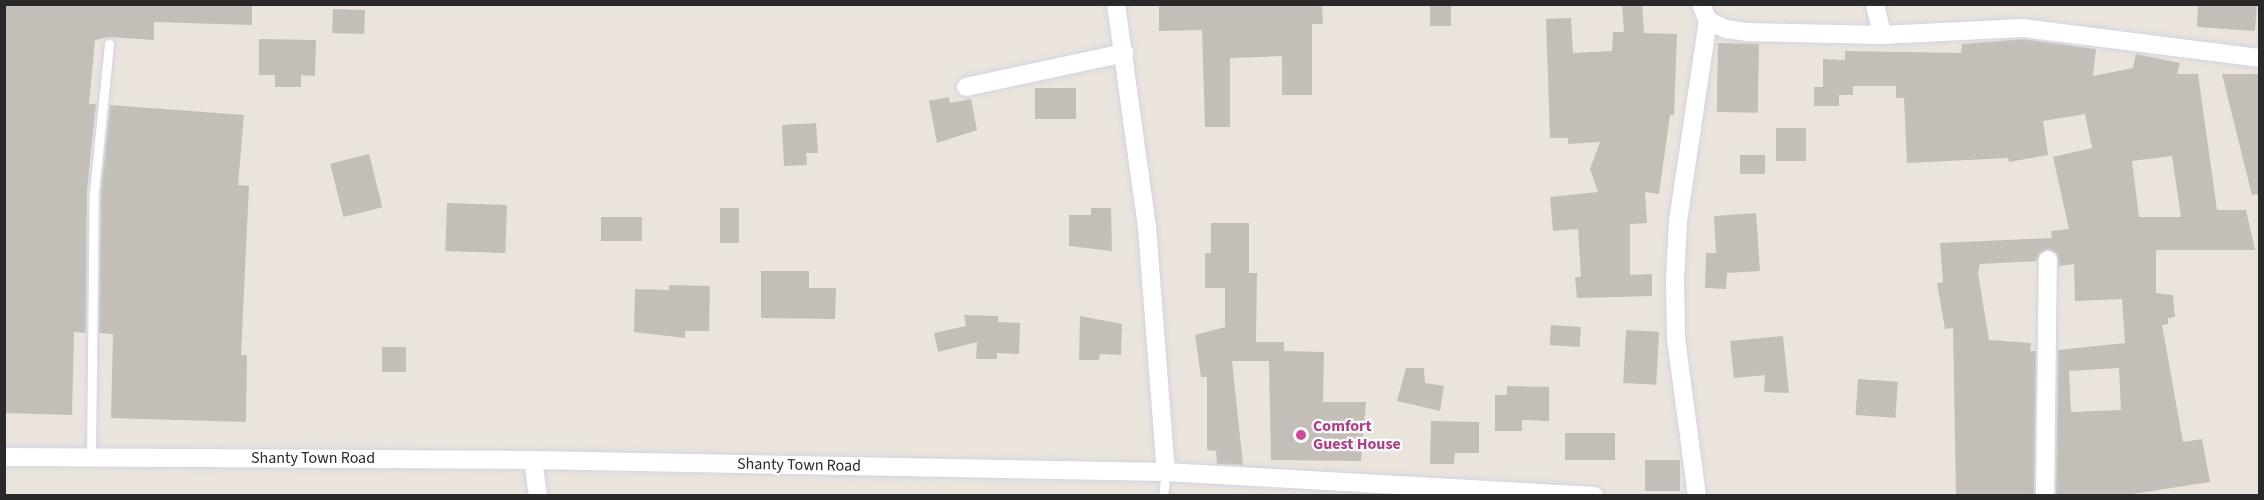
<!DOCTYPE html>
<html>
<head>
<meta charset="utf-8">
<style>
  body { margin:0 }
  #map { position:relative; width:2264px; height:500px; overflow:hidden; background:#eae4dc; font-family:"Source Sans 3",sans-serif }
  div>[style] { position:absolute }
  .building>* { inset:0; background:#c3beb7; transform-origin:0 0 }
  .roads { filter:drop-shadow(0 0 2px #d1d4e1) drop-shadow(0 0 2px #d1d4e1) }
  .lane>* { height:9px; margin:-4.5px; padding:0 4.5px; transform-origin:4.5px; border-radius:4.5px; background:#fff }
  .street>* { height:18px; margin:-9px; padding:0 9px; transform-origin:9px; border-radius:9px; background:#fff }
  .dots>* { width:16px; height:16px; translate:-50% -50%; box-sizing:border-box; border:3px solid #fff; border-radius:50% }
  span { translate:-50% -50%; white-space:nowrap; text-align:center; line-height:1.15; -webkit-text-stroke:4.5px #fff; paint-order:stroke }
  .hotel-label { font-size:16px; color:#b23c85; font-weight:700 }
  .left { translate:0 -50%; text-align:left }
  .street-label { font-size:16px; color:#292929 }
  .frame { position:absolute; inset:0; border:6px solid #292929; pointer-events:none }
</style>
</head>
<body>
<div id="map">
  <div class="building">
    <i style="clip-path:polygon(4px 4px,252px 4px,252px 25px,154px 22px,154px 40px,109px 37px,95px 40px,89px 104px,96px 104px,87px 191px,86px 333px,74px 332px,72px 415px,4px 413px)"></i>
    <i style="clip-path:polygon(1159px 4px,1322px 4px,1323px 24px,1312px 24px,1312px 95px,1282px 95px,1282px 56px,1230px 58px,1230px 127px,1205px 127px,1202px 30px,1159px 31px)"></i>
    <i style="left:1430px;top:4px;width:21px;height:22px"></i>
    <i style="clip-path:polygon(1622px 4px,1642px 4px,1644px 33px,1677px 34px,1674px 115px,1670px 115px,1659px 194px,1645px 192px,1647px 223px,1630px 224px,1630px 275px,1652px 274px,1652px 296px,1577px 298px,1575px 277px,1581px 277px,1578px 229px,1553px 231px,1550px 197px,1598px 192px,1590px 169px,1600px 142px,1568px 144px,1568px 138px,1550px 138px,1546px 19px,1571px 18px,1573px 53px,1612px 51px,1613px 32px,1624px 32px)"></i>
    <i style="clip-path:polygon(2198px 4px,2257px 4px,2255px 31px,2197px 27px)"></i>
    <i style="left:333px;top:9px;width:32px;height:24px;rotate:2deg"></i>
    <i style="clip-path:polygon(259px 39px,316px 40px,315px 76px,301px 75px,301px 87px,275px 87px,275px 75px,259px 75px)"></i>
    <i style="clip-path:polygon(evenodd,2023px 39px,2096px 49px,2093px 76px,2133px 68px,2136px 54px,2180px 63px,2177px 74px,2198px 74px,2217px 210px,2246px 210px,2255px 250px,2156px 250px,2156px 293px,2173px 295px,2175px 317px,2168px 318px,2168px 324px,2162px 325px,2183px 442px,2202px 439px,2210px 482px,2126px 495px,2056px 495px,2058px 350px,2125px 343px,2122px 299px,2075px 301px,2074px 264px,2059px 266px,2057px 254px,2048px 249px,2039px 254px,2037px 261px,1980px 264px,1978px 273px,1989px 340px,2031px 343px,2030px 351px,2036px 351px,2034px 495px,1956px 495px,1953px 328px,1945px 329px,1937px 283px,1943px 282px,1940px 243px,2052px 238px,2051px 231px,2069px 229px,2053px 157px,2092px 148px,2085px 114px,2043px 121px,2048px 155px,2009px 162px,2008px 158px,1907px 163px,1904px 98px,1896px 98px,1896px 86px,1853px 86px,1853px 95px,1839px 95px,1839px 106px,1814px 106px,1814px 87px,1823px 87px,1823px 59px,1845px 60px,1845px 51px,1961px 53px,1962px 44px,2023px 39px,2172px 156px,2181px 217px,2139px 217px,2132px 161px,2172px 156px,2023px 39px,2119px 368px,2121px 410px,2071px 412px,2069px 371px,2119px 368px)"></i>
    <i style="left:1718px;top:43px;width:41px;height:69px;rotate:1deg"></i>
    <i style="clip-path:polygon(2222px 74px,2259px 74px,2259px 194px,2252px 195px)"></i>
    <i style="left:1076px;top:88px;width:31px;height:41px;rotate:90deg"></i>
    <i style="clip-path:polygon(949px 97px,950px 103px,971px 99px,977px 130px,937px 143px,929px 101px)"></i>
    <i style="clip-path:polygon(110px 105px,244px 115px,238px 185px,249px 186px,241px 355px,247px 355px,246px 422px,111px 418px,113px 334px,99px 333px,101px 192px)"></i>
    <i style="clip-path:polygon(816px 123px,818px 153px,806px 153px,807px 165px,784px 166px,782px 125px)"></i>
    <i style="left:1776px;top:128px;width:30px;height:33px"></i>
    <i style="left:369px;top:154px;width:55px;height:40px;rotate:76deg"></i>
    <i style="left:1740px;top:155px;width:25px;height:19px"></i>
    <i style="left:447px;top:203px;width:60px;height:48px;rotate:2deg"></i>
    <i style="left:739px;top:208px;width:35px;height:19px;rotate:90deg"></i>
    <i style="clip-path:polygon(1091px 208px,1111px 208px,1112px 251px,1069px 246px,1069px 215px,1091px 215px)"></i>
    <i style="clip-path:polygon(1756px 213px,1760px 271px,1727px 273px,1726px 289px,1705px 288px,1706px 253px,1716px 253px,1714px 216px)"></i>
    <i style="left:601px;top:217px;width:41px;height:24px"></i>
    <i style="clip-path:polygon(1211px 223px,1249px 223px,1249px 273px,1257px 273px,1256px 342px,1284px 342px,1284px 351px,1324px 352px,1323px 402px,1366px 402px,1361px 461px,1271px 460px,1269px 361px,1232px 361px,1243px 465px,1217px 464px,1216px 451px,1207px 450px,1207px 377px,1201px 377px,1195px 335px,1225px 327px,1225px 288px,1205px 288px,1205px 253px,1211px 253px)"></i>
    <i style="clip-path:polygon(761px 271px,809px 271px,809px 288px,836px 288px,835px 319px,761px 318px)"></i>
    <i style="clip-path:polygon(669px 285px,710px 286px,709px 331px,685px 331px,685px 338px,634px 332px,635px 289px,669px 290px)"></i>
    <i style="clip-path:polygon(964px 315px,998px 316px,998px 322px,1020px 323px,1019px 354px,997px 353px,997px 359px,976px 359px,977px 342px,938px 352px,934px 333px,966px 326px)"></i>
    <i style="clip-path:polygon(1080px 316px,1122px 324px,1121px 355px,1100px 354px,1099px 360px,1079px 360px)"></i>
    <i style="left:1551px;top:325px;width:30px;height:20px;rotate:4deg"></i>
    <i style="left:1626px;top:330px;width:33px;height:53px;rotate:3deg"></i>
    <i style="clip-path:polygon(1783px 336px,1789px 393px,1764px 392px,1765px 375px,1734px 378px,1730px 341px)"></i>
    <i style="left:406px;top:347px;width:25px;height:24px;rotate:90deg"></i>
    <i style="clip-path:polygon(1406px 368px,1424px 368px,1425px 383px,1444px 386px,1440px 411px,1397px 401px)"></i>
    <i style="left:1858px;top:379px;width:40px;height:36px;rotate:4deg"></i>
    <i style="clip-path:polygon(1507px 386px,1549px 387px,1549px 421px,1522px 420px,1522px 431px,1495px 431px,1495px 395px,1507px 395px)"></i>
    <i style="clip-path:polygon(1431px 421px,1479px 422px,1479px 453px,1455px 453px,1454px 464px,1430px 464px)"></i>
    <i style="left:1565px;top:433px;width:50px;height:27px"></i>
    <i style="left:1645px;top:460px;width:35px;height:31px"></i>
  </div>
  <div class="roads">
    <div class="lane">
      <i style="left:91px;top:457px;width:265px;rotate:-89.4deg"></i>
      <i style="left:94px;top:192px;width:149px;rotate:-84.2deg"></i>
      <i style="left:1163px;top:496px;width:24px;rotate:-83deg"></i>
    </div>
    <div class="street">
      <i style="left:1116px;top:4px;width:225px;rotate:82.1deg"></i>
      <i style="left:1147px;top:227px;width:246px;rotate:85.6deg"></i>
      <i style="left:1701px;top:4px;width:18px;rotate:68deg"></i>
      <i style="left:1708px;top:21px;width:20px;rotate:24deg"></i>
      <i style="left:1726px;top:29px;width:21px;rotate:8deg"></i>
      <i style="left:1747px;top:32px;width:135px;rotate:1.3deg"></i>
      <i style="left:1882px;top:35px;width:141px;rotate:-2.8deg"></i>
      <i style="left:2023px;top:28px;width:239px;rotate:7.2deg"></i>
      <i style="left:1875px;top:4px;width:32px;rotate:77deg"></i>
      <i style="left:966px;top:87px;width:162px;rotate:-12.1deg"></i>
      <i style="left:4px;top:457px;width:529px;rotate:0.32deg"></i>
      <i style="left:533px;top:460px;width:633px;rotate:1.09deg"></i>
      <i style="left:1166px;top:472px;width:429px;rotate:3.2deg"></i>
      <i style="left:533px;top:460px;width:36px;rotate:82deg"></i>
      <i style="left:1697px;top:496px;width:159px;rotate:-97.6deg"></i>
      <i style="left:1676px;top:338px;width:59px;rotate:-91deg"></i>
      <i style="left:1675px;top:279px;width:58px;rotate:-87deg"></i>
      <i style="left:1678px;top:221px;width:202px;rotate:-81.5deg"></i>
      <i style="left:2045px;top:496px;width:236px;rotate:-89.3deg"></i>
    </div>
  </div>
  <div class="dots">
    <i style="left:1301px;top:435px;background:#d1479c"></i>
  </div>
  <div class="hotel-label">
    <span class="left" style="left:1313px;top:435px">Comfort<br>Guest House</span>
  </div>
  <div class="street-label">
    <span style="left:313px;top:458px">Shanty Town Road</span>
    <span style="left:799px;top:465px;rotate:1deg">Shanty Town Road</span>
  </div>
  <div class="frame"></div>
</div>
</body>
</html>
